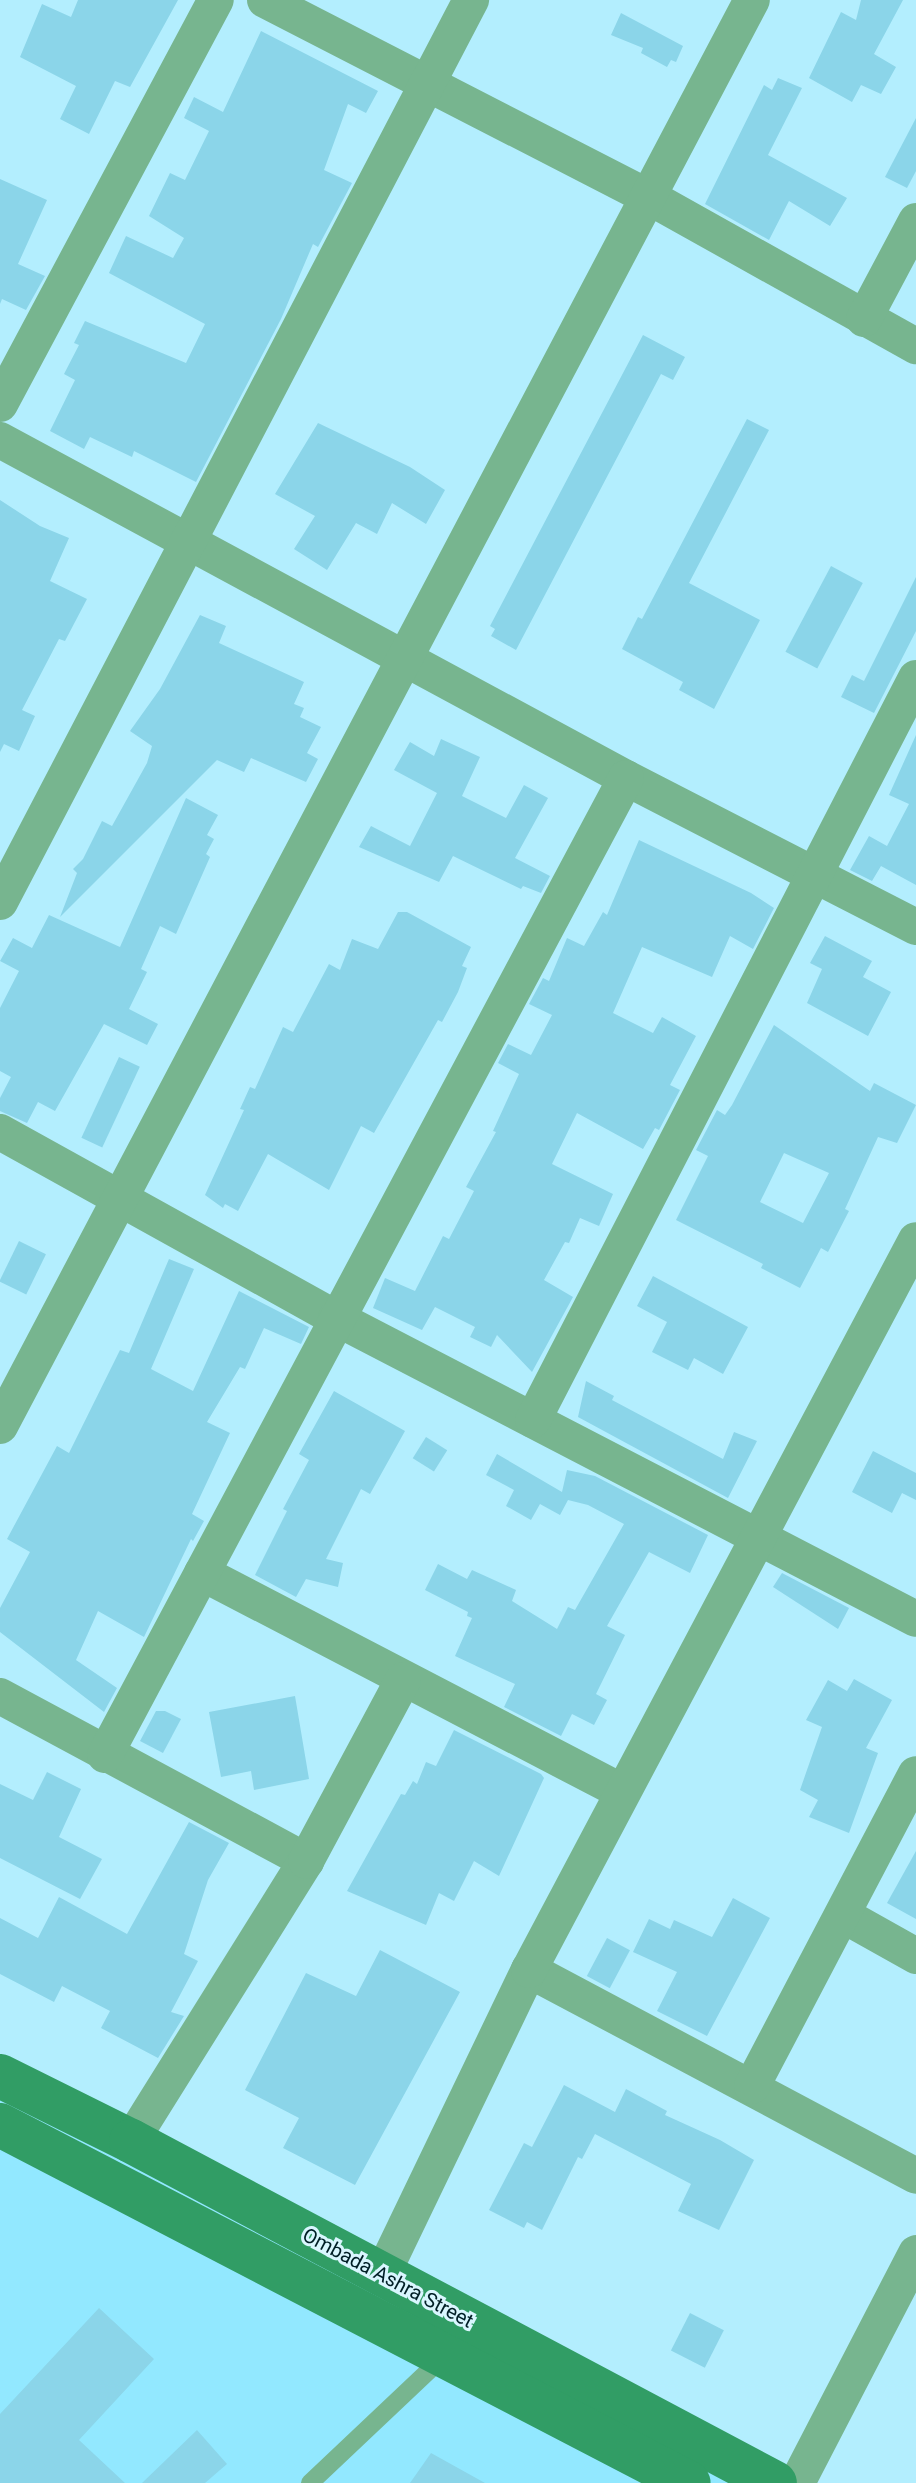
<!DOCTYPE html>
<html>
<head>
<meta charset="utf-8">
<style>
  body { margin:0 }
  #map { position:relative; width:916px; height:2483px; overflow:hidden; background:#b3eefe; font-family:Roboto,sans-serif }
  div>[style] { position:absolute }
  .built>* { inset:0; background:#92e8ff }
  .building>* { inset:0; background:#8bd5e9; transform-origin:0 0 }
  .lane>* { height:18px; margin:-9px; padding:0 9px; transform-origin:9px; border-radius:9px; background:#77b58f }
  .street>* { height:36px; margin:-18px; padding:0 18px; transform-origin:18px; border-radius:18px; background:#77b58f }
  .secondary>* { height:44px; margin:-22px; padding:0 22px; transform-origin:22px; border-radius:22px; background:#319d65 }
  span { translate:-50% -50%; white-space:nowrap; text-align:center; line-height:1.15; -webkit-text-stroke:6px #d9f6fe; paint-order:stroke }
  .street-label { font-size:20px; color:#001f26 }
</style>
</head>
<body>
<div id="map">
  <div class="built">
    <i style="clip-path:polygon(0 2068px,790px 2483px,0 2483px)"></i>
  </div>
  <div class="building">
    <i style="clip-path:polygon(78px 0,178px 0,130px 87px,115px 81px,89px 134px,60px 119px,76px 86px,20px 57px,42px 4px,71px 17px)"></i>
    <i style="clip-path:polygon(861px 0,903px 0,874px 54px,896px 67px,881px 94px,861px 85px,852px 102px,809px 78px,841px 12px,856px 20px)"></i>
    <i style="clip-path:polygon(621px 13px,683px 46px,676px 62px,671px 60px,667px 67px,641px 53px,643px 48px,611px 35px)"></i>
    <i style="clip-path:polygon(261px 31px,378px 91px,366px 113px,348px 104px,324px 170px,352px 183px,318px 247px,313px 244px,281px 319px,196px 482px,134px 451px,132px 457px,90px 437px,84px 449px,50px 431px,75px 380px,64px 374px,79px 345px,74px 343px,85px 321px,186px 363px,205px 324px,109px 273px,126px 236px,173px 258px,184px 238px,149px 216px,170px 173px,185px 180px,209px 131px,184px 118px,194px 97px,223px 112px)"></i>
    <i style="clip-path:polygon(778px 78px,802px 88px,768px 155px,847px 198px,830px 226px,789px 201px,769px 240px,705px 204px,764px 85px,772px 90px)"></i>
    <i style="clip-path:polygon(916px 118px,916px 171px,907px 188px,885px 177px)"></i>
    <i style="clip-path:polygon(0 179px,47px 200px,18px 264px,45px 276px,26px 310px,2px 299px,0 304px)"></i>
    <i style="clip-path:polygon(643px 335px,685px 357px,673px 380px,661px 374px,516px 650px,491px 636px,495px 629px,490px 626px)"></i>
    <i style="clip-path:polygon(747px 419px,769px 430px,689px 583px,760px 620px,714px 709px,679px 690px,683px 682px,622px 649px,638px 617px,642px 619px)"></i>
    <i style="clip-path:polygon(318px 423px,410px 467px,445px 490px,426px 524px,392px 503px,377px 534px,356px 523px,327px 570px,294px 549px,315px 516px,275px 494px)"></i>
    <i style="clip-path:polygon(0 500px,40px 526px,69px 538px,50px 581px,87px 599px,65px 641px,59px 639px,22px 710px,35px 716px,19px 751px,4px 744px,0 752px)"></i>
    <i style="left:831px;top:566px;width:36px;height:97px;rotate:28deg"></i>
    <i style="clip-path:polygon(916px 577px,916px 631px,874px 713px,841px 697px,852px 675px,864px 681px)"></i>
    <i style="clip-path:polygon(200px 615px,226px 626px,219px 643px,304px 682px,294px 704px,304px 708px,300px 717px,321px 727px,307px 753px,318px 759px,306px 782px,251px 758px,244px 772px,217px 760px,60px 917px,77px 873px,73px 869px,83px 859px,102px 821px,112px 826px,147px 763px,152px 746px,130px 731px,160px 689px)"></i>
    <i style="clip-path:polygon(916px 735px,916px 885px,881px 866px,872px 881px,850px 870px,869px 836px,887px 846px,909px 804px,889px 795px)"></i>
    <i style="clip-path:polygon(441px 739px,480px 757px,462px 796px,506px 818px,524px 785px,548px 798px,515px 858px,550px 876px,541px 893px,523px 886px,521px 889px,453px 856px,439px 882px,359px 847px,371px 826px,410px 846px,437px 793px,394px 770px,410px 742px,434px 756px)"></i>
    <i style="clip-path:polygon(186px 798px,218px 815px,207px 835px,214px 839px,206px 854px,210px 857px,176px 934px,160px 926px,141px 969px,147px 972px,129px 1009px,158px 1024px,147px 1045px,104px 1024px,55px 1111px,38px 1102px,27px 1123px,0 1111px,0 1098px,11px 1077px,0 1071px,0 1008px,19px 971px,0 961px,13px 938px,32px 948px,49px 915px,120px 947px)"></i>
    <i style="clip-path:polygon(639px 840px,751px 893px,774px 908px,753px 949px,730px 936px,712px 977px,642px 947px,613px 1013px,653px 1033px,662px 1017px,696px 1036px,670px 1085px,680px 1090px,659px 1130px,655px 1128px,643px 1149px,577px 1113px,552px 1164px,613px 1194px,599px 1226px,580px 1218px,569px 1243px,565px 1242px,544px 1280px,573px 1297px,532px 1372px,497px 1335px,491px 1347px,470px 1337px,475px 1327px,435px 1307px,422px 1330px,373px 1308px,385px 1278px,415px 1291px,443px 1236px,449px 1239px,474px 1191px,466px 1187px,496px 1132px,493px 1131px,519px 1074px,498px 1063px,508px 1044px,531px 1055px,552px 1015px,529px 1004px,543px 978px,549px 981px,567px 938px,584px 946px,603px 912px,607px 915px)"></i>
    <i style="clip-path:polygon(398px 912px,407px 912px,471px 947px,462px 966px,467px 968px,458px 992px,442px 1022px,438px 1020px,374px 1133px,361px 1126px,329px 1190px,268px 1154px,238px 1211px,225px 1204px,223px 1208px,205px 1195px,244px 1110px,240px 1109px,250px 1087px,255px 1089px,283px 1027px,293px 1032px,329px 964px,340px 970px,352px 939px,378px 949px)"></i>
    <i style="clip-path:polygon(825px 936px,872px 961px,863px 977px,891px 992px,868px 1036px,807px 1003px,822px 969px,810px 963px)"></i>
    <i style="clip-path:polygon(evenodd,774px 1025px,870px 1091px,874px 1083px,916px 1105px,897px 1143px,878px 1137px,845px 1209px,849px 1211px,828px 1252px,821px 1248px,800px 1288px,761px 1268px,763px 1264px,676px 1220px,708px 1156px,696px 1150px,717px 1110px,725px 1115px,732px 1105px,774px 1025px,784px 1153px,829px 1173px,803px 1223px,760px 1202px,784px 1153px)"></i>
    <i style="left:119px;top:1057px;width:23px;height:89px;rotate:25deg"></i>
    <i style="left:19px;top:1241px;width:30px;height:45px;rotate:26deg"></i>
    <i style="clip-path:polygon(169px 1259px,194px 1269px,151px 1369px,193px 1391px,239px 1291px,309px 1327px,301px 1344px,264px 1328px,245px 1369px,240px 1367px,207px 1422px,230px 1433px,192px 1514px,204px 1521px,193px 1541px,191px 1539px,144px 1637px,98px 1611px,76px 1660px,117px 1688px,104px 1712px,0 1632px,0 1608px,30px 1552px,7px 1539px,57px 1446px,69px 1453px,120px 1350px,129px 1353px)"></i>
    <i style="clip-path:polygon(653px 1276px,748px 1327px,723px 1374px,694px 1358px,688px 1370px,652px 1352px,667px 1322px,637px 1306px)"></i>
    <i style="clip-path:polygon(586px 1381px,614px 1396px,612px 1400px,723px 1459px,734px 1432px,757px 1441px,728px 1498px,578px 1417px)"></i>
    <i style="clip-path:polygon(334px 1391px,405px 1431px,370px 1494px,361px 1489px,326px 1559px,343px 1563px,338px 1587px,306px 1579px,296px 1597px,255px 1575px,287px 1511px,283px 1509px,309px 1460px,299px 1454px)"></i>
    <i style="left:426px;top:1437px;width:25px;height:25px;rotate:32deg"></i>
    <i style="clip-path:polygon(873px 1451px,916px 1473px,916px 1500px,902px 1493px,892px 1513px,852px 1492px)"></i>
    <i style="clip-path:polygon(497px 1454px,562px 1492px,567px 1470px,595px 1476px,708px 1535px,690px 1573px,649px 1552px,607px 1626px,625px 1635px,596px 1694px,607px 1700px,594px 1725px,572px 1714px,561px 1736px,504px 1707px,515px 1684px,455px 1656px,472px 1618px,467px 1616px,468px 1612px,425px 1590px,438px 1564px,467px 1579px,472px 1570px,516px 1590px,512px 1601px,557px 1629px,568px 1607px,575px 1610px,624px 1524px,588px 1505px,568px 1500px,560px 1515px,540px 1504px,531px 1520px,506px 1506px,514px 1490px,486px 1475px)"></i>
    <i style="clip-path:polygon(782px 1573px,849px 1608px,838px 1629px,773px 1587px)"></i>
    <i style="clip-path:polygon(854px 1679px,892px 1700px,866px 1748px,878px 1753px,849px 1833px,809px 1817px,818px 1800px,800px 1790px,822px 1727px,806px 1720px,828px 1680px,847px 1691px)"></i>
    <i style="clip-path:polygon(295px 1696px,309px 1779px,254px 1790px,251px 1771px,221px 1777px,209px 1712px)"></i>
    <i style="clip-path:polygon(156px 1711px,165px 1711px,181px 1719px,163px 1753px,140px 1741px)"></i>
    <i style="clip-path:polygon(454px 1730px,541px 1774px,544px 1778px,499px 1876px,474px 1861px,454px 1901px,439px 1893px,426px 1925px,347px 1891px,401px 1794px,405px 1795px,413px 1781px,417px 1784px,426px 1762px,436px 1766px)"></i>
    <i style="clip-path:polygon(47px 1772px,81px 1789px,59px 1837px,102px 1859px,80px 1899px,0 1858px,0 1784px,33px 1800px)"></i>
    <i style="clip-path:polygon(189px 1822px,229px 1843px,208px 1880px,184px 1954px,198px 1961px,171px 2012px,184px 2016px,158px 2058px,101px 2028px,110px 2011px,62px 1986px,54px 2002px,0 1974px,0 1918px,38px 1938px,59px 1897px,127px 1934px)"></i>
    <i style="clip-path:polygon(916px 1851px,916px 1919px,887px 1903px)"></i>
    <i style="clip-path:polygon(733px 1898px,770px 1918px,707px 2036px,657px 2011px,677px 1972px,633px 1952px,649px 1919px,670px 1929px,674px 1920px,712px 1937px)"></i>
    <i style="left:607px;top:1938px;width:26px;height:43px;rotate:28deg"></i>
    <i style="clip-path:polygon(380px 1950px,460px 1992px,355px 2185px,283px 2148px,299px 2118px,245px 2090px,306px 1973px,356px 1996px)"></i>
    <i style="clip-path:polygon(564px 2085px,615px 2112px,626px 2089px,667px 2111px,665px 2115px,720px 2140px,754px 2160px,719px 2230px,678px 2211px,691px 2184px,595px 2134px,582px 2159px,578px 2157px,542px 2230px,527px 2222px,524px 2228px,489px 2210px,524px 2143px,532px 2147px)"></i>
    <i style="clip-path:polygon(99px 2308px,154px 2359px,79px 2440px,125px 2483px,0 2483px,0 2414px)"></i>
    <i style="left:690px;top:2313px;width:38px;height:42px;rotate:27deg"></i>
    <i style="clip-path:polygon(197px 2430px,227px 2464px,205px 2483px,142px 2483px)"></i>
    <i style="clip-path:polygon(431px 2453px,485px 2483px,410px 2483px)"></i>
  </div>
  <div class="lane">
    <i style="left:310px;top:2483px;width:182px;rotate:-43.4deg"></i>
  </div>
  <div class="street">
    <i style="left:265px;top:0;width:432px;rotate:27.2deg"></i>
    <i style="left:649px;top:197px;width:306px;rotate:29.2deg"></i>
    <i style="left:864px;top:319px;width:111px;rotate:-62deg"></i>
    <i style="left:0;top:404px;width:458px;rotate:-61.9deg"></i>
    <i style="left:0;top:440px;width:711px;rotate:28.37deg"></i>
    <i style="left:626px;top:778px;width:326px;rotate:27.2deg"></i>
    <i style="left:0;top:902px;width:1018px;rotate:-62.43deg"></i>
    <i style="left:0;top:1132px;width:384px;rotate:29deg"></i>
    <i style="left:336px;top:1318px;width:653px;rotate:27.43deg"></i>
    <i style="left:533px;top:1420px;width:835px;rotate:-62.7deg"></i>
    <i style="left:0;top:1426px;width:1612px;rotate:-62.2deg"></i>
    <i style="left:202px;top:1573px;width:474px;rotate:27.5deg"></i>
    <i style="left:0;top:1696px;width:348px;rotate:28.3deg"></i>
    <i style="left:105px;top:1755px;width:1107px;rotate:-61.93deg"></i>
    <i style="left:843px;top:1915px;width:84px;rotate:29.3deg"></i>
    <i style="left:529px;top:1970px;width:438px;rotate:28deg"></i>
    <i style="left:752px;top:2086px;width:352px;rotate:-62.3deg"></i>
    <i style="left:131px;top:2141px;width:330px;rotate:-58deg"></i>
    <i style="left:306px;top:1861px;width:205px;rotate:-61.8deg"></i>
    <i style="left:382px;top:2275px;width:339px;rotate:-64.3deg"></i>
    <i style="left:529px;top:1970px;width:826px;rotate:-62.07deg"></i>
    <i style="left:797px;top:2483px;width:259px;rotate:-62.6deg"></i>
  </div>
  <div class="secondary">
    <i style="left:0;top:2076px;width:146px;rotate:26.4deg"></i>
    <i style="left:131px;top:2141px;width:729px;rotate:27.97deg"></i>
    <i style="left:0;top:2125px;width:776px;rotate:27.46deg"></i>
  </div>
  <div class="street-label">
    <span style="left:388px;top:2278px;rotate:28deg">Ombada Ashra Street</span>
  </div>
</div>
</body>
</html>
